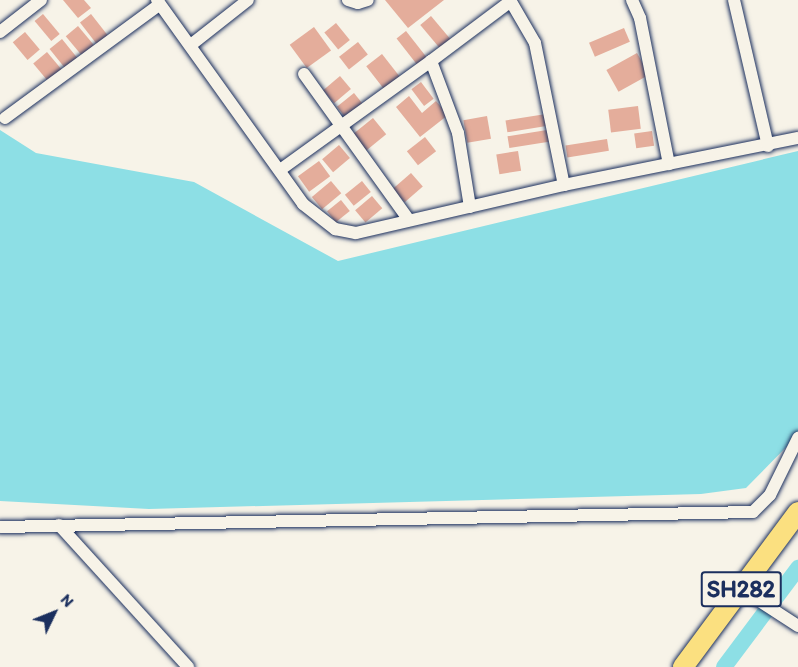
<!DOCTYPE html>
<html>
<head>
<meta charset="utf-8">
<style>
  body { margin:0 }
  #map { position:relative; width:798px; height:667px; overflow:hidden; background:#f7f3e8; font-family:Itim,sans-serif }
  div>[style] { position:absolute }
  .water>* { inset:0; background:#8ddfe5 }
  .canal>* { height:16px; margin:-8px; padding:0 8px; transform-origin:8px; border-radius:8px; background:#8ddfe5 }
  .building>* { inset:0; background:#e4ad9b; transform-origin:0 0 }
  .roads { filter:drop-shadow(0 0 2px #1b2f5e) drop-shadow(0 0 2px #1b2f5e) }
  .street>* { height:12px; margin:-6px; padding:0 6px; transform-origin:6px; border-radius:6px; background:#f7f3e8 }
  .primary>* { height:20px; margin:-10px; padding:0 10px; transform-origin:10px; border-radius:10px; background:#fbe080 }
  span { translate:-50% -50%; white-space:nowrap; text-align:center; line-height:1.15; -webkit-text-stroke:6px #f7f3e8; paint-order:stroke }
  .shield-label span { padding:2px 4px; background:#f7f3e8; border:2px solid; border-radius:4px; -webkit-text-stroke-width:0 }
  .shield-label { font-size:24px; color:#1b2f5e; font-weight:700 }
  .north { position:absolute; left:24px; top:583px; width:60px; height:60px; -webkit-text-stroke:4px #f7f3e8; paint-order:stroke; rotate:47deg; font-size:16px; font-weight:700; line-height:24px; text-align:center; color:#1b2f5e }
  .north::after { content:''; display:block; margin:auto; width:21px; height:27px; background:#1b2f5e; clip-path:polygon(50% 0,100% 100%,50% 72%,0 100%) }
</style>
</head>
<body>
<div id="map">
  <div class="water">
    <i style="clip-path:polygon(0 130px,36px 153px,194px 182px,338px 261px,798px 151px,798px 435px,746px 488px,701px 494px,149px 509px,0 501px)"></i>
  </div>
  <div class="canal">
    <i style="left:724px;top:667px;width:124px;rotate:-53.2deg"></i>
  </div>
  <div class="building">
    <i style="clip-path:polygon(63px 0,84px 0,91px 8px,78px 18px)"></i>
    <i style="clip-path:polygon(385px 0,444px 0,408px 28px)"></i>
    <i style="left:43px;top:14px;width:26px;height:11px;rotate:50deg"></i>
    <i style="left:91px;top:14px;width:29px;height:14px;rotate:52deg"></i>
    <i style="left:431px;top:16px;width:33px;height:14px;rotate:50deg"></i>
    <i style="left:336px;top:23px;width:22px;height:15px;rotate:51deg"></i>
    <i style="left:78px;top:26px;width:25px;height:16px;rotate:50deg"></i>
    <i style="left:314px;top:27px;width:29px;height:30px;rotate:54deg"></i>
    <i style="left:624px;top:28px;width:15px;height:38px;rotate:67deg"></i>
    <i style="left:406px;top:31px;width:36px;height:12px;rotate:52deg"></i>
    <i style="left:25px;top:32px;width:23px;height:16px;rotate:50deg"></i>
    <i style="left:62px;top:39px;width:26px;height:16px;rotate:51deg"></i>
    <i style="left:358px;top:42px;width:16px;height:24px;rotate:52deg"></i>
    <i style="left:47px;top:52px;width:25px;height:18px;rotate:50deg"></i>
    <i style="left:637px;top:53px;width:25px;height:35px;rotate:61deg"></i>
    <i style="left:382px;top:54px;width:29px;height:20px;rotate:52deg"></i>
    <i style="left:340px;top:76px;width:17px;height:22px;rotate:50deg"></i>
    <i style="left:421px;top:82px;width:21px;height:12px;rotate:53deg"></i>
    <i style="left:354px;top:93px;width:14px;height:22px;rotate:51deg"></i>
    <i style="clip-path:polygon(409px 96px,422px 113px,436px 101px,448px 115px,420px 137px,396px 107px)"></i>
    <i style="left:638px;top:106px;width:23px;height:30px;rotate:83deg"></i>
    <i style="left:546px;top:114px;width:12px;height:41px;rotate:81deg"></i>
    <i style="left:487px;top:116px;width:23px;height:24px;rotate:80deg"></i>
    <i style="left:373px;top:118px;width:21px;height:26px;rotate:51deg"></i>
    <i style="left:547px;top:130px;width:12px;height:40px;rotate:81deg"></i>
    <i style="left:652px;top:131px;width:15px;height:18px;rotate:82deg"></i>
    <i style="left:425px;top:137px;width:18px;height:23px;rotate:52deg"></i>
    <i style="left:607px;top:139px;width:12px;height:42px;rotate:81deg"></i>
    <i style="left:339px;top:145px;width:17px;height:22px;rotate:50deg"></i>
    <i style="left:518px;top:151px;width:20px;height:22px;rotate:81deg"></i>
    <i style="left:319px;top:161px;width:19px;height:26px;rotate:54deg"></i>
    <i style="left:411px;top:173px;width:18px;height:24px;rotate:49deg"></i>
    <i style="left:331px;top:181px;width:16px;height:25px;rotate:50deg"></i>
    <i style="left:362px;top:181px;width:14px;height:22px;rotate:51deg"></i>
    <i style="left:372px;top:196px;width:16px;height:22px;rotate:50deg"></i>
    <i style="left:341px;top:200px;width:14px;height:18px;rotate:51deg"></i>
  </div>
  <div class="roads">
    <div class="street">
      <i style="left:157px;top:0;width:251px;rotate:54.4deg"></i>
      <i style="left:303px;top:204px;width:41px;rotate:38deg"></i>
      <i style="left:335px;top:229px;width:21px;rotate:11deg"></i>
      <i style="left:356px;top:233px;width:213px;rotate:-13deg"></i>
      <i style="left:564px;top:185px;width:239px;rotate:-11.4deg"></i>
      <i style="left:348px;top:0;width:10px;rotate:17deg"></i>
      <i style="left:358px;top:3px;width:10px;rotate:-17deg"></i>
      <i style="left:510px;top:0;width:50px;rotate:59.8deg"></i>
      <i style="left:535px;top:43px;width:145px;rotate:78.5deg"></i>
      <i style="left:632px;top:0;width:20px;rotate:66deg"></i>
      <i style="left:640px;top:18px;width:149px;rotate:78.8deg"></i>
      <i style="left:734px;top:0;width:150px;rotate:76.9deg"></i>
      <i style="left:0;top:32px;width:52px;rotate:-38deg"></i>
      <i style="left:192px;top:44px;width:71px;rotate:-38.2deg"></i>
      <i style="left:304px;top:74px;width:180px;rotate:54.3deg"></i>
      <i style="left:5px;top:118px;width:192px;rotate:-36.3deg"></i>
      <i style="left:280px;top:170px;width:186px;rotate:-35.8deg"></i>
      <i style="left:470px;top:207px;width:75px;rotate:-99.2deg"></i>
      <i style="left:458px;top:133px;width:77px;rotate:-110.6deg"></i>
      <i style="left:431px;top:61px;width:100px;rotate:-36.9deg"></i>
      <i style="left:59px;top:525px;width:192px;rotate:47.7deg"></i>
      <i style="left:0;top:527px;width:753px;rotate:-1.14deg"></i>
      <i style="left:753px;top:512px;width:24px;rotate:-45deg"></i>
      <i style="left:770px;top:495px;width:64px;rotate:-63.8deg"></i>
      <i style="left:741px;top:589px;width:68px;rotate:33deg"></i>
    </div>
    <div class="primary">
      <i style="left:683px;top:667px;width:193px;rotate:-53.4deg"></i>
    </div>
  </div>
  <div class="shield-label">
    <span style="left:741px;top:589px">SH282</span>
  </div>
  <div class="north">N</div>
</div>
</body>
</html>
